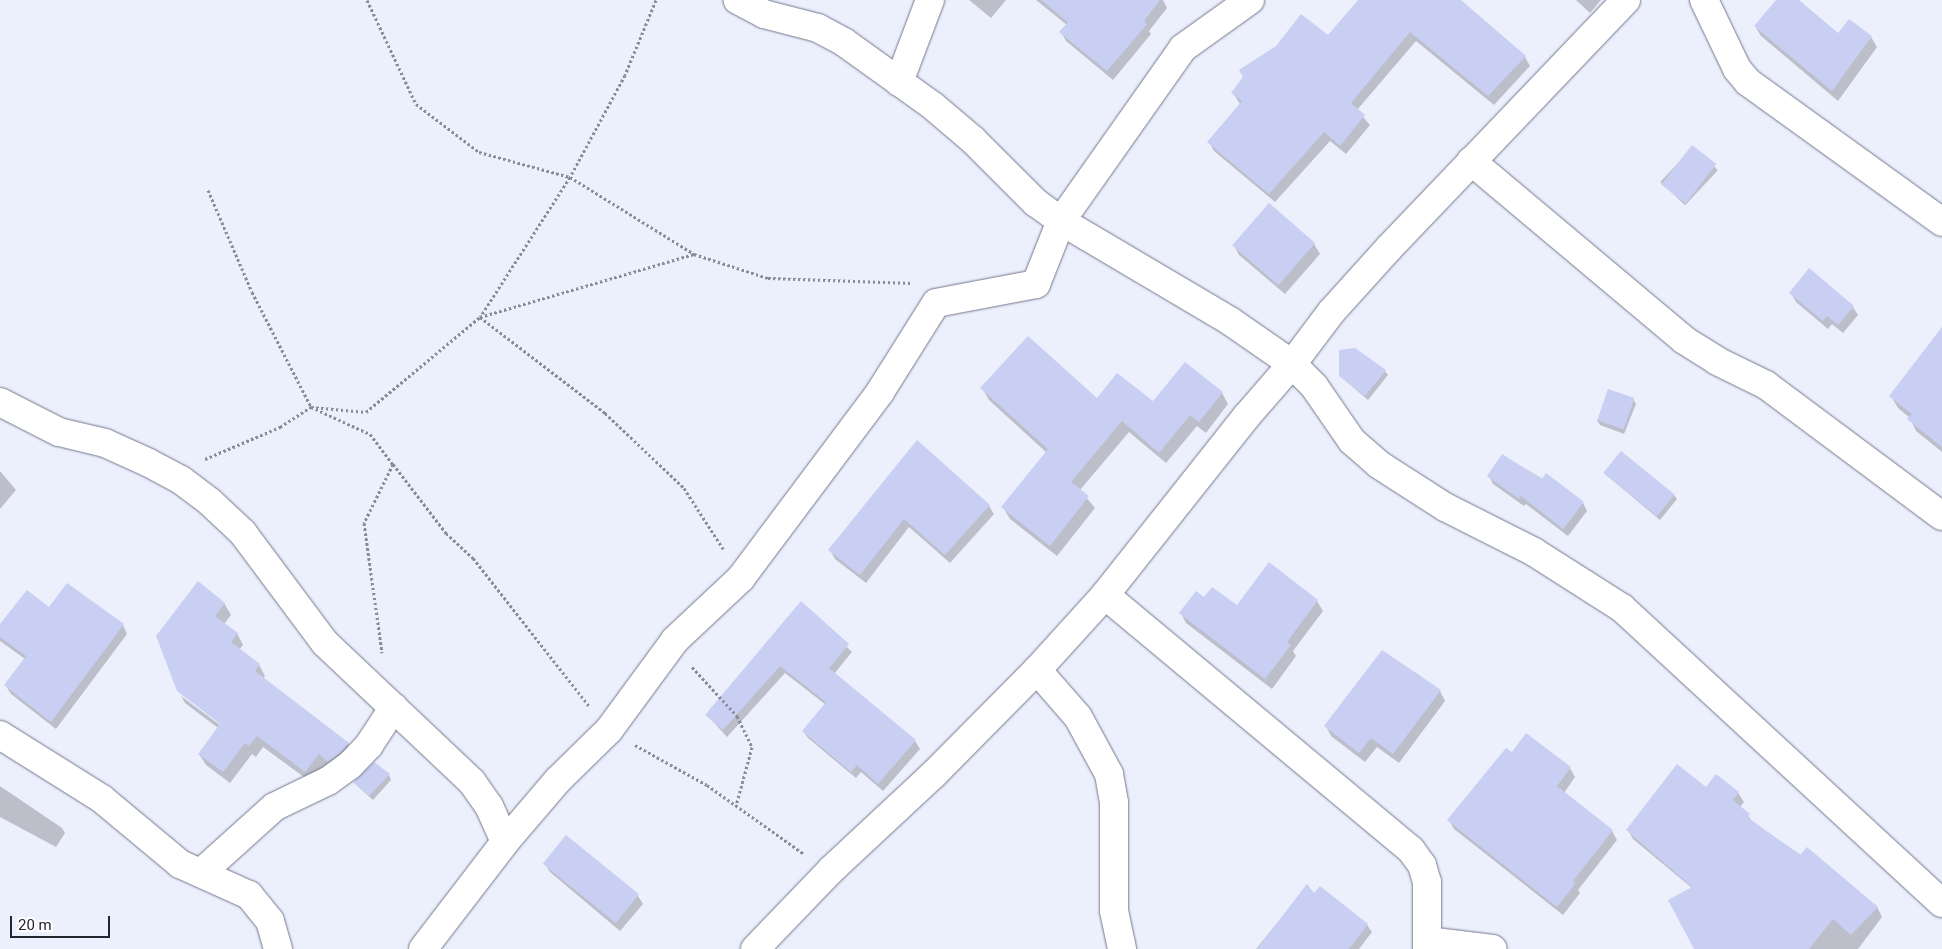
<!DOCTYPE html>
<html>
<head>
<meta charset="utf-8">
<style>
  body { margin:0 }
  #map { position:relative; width:1942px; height:949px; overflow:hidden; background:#eceffc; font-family:Roboto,sans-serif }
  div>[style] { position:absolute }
  .shadow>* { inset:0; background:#0003; transform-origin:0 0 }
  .building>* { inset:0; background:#c8cff3; transform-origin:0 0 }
  .path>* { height:3px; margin-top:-1.5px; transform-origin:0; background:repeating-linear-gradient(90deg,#898b96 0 2.5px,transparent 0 5px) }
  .roads { filter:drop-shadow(0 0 1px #73778b) drop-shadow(0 0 1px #73778b) }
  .street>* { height:28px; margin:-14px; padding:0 14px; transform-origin:14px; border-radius:14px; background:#fff }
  span { translate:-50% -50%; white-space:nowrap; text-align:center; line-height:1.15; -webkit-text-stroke:4.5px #fff; paint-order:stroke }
  .scale { position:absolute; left:10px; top:916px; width:100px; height:22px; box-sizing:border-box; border:2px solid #24262e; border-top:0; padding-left:6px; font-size:15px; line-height:18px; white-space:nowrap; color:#24262e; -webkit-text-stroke:4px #fff; paint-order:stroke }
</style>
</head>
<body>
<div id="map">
  <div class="shadow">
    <i style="clip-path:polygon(969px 0,1006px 0,991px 18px)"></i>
    <i style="clip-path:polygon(1036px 0,1163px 0,1167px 8px,1149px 31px,1151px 34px,1113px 80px,1066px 41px,1061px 32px,1067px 25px)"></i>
    <i style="clip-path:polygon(1359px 0,1459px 0,1525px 57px,1530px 66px,1494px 105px,1416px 41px,1357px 110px,1370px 125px,1346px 154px,1330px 141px,1275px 202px,1214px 151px,1209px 142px,1240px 104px,1233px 93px,1328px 37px)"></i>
    <i style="clip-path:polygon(1576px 0,1601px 0,1590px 13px)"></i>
    <i style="clip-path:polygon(1777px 0,1797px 0,1839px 35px,1871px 37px,1877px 47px,1838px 101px,1761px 36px,1755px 26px)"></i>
    <i style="left:1693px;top:147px;width:34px;height:48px;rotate:43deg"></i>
    <i style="clip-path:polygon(1314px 244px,1320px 254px,1285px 294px,1239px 255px,1234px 245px)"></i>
    <i style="clip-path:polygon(1791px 293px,1853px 307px,1858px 315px,1843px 333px,1832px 324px,1828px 329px,1796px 302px)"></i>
    <i style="clip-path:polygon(1942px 330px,1942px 452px,1916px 431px,1910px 418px,1898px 408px,1891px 396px)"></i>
    <i style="clip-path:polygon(1385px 371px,1388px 375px,1368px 400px,1340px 376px)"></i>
    <i style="clip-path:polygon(982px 388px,1153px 403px,1222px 393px,1228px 404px,1206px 433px,1197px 426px,1166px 463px,1129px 432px,1080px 490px,1095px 508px,1057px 556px,1010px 519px,1003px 507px,1047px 453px,989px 400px)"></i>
    <i style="clip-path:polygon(1633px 399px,1636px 404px,1624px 434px,1600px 425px,1597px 420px)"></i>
    <i style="clip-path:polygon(917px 442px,989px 506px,994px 514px,950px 563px,909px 527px,866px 583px,835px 559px,830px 550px)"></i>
    <i style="clip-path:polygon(1524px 468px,1583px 503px,1587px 511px,1568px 536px,1526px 504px,1524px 506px,1493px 484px,1489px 476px,1522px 471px)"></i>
    <i style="clip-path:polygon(0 471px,16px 490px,0 509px)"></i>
    <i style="clip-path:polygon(1605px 474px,1674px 495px,1677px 499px,1660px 520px)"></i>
    <i style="clip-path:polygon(1269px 564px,1317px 601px,1323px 611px,1293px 651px,1296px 656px,1272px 689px,1186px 623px,1181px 613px,1204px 598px,1237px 606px)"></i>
    <i style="clip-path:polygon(224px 603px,231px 615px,224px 624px,237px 633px,243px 645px,239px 650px,259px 665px,265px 676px,263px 679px,348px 744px,355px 755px,335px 772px,326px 764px,312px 783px,263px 747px,256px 757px,252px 754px,230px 783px,206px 765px,199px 754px,218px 728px,185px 703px,181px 696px,224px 728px,157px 637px)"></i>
    <i style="clip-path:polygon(802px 603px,852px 652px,834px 674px,915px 741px,920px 749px,883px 791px,861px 772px,856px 778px,808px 738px,803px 731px,826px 705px,785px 673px,727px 737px,707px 715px)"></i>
    <i style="clip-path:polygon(49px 609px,123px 625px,127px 634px,56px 729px,11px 694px,6px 686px,25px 659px,0 641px,0 626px)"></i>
    <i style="clip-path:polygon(1415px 672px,1440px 691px,1445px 701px,1399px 763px,1377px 747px,1365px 762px,1331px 736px,1326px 726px)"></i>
    <i style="clip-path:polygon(1512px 754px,1570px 768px,1575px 777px,1564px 793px,1612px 831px,1617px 840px,1578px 890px,1580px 893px,1563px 915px,1454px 829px,1449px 820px)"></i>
    <i style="clip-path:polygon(389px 775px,391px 780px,373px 800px,354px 783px)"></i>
    <i style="clip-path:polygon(1716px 775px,1738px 793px,1744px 802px,1740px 807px,1754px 823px,1877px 907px,1882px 917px,1858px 949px,1696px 949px,1692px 888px,1633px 839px,1628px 830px,1706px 788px)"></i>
    <i style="clip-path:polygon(0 786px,62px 828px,65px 833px,56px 847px,0 817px)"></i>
    <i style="clip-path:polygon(566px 837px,638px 896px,643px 904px,620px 931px,550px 872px,545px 864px)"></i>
    <i style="clip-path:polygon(1307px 886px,1314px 895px,1320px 888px,1367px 925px,1372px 932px,1359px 949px,1256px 949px)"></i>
  </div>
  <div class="building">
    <i style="clip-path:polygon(1041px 0,1160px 0,1144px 21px,1147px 24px,1107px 71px,1059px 32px,1068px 22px)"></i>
    <i style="clip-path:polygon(1358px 0,1461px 0,1526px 56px,1488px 96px,1410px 32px,1351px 103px,1365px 115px,1340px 146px,1324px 132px,1269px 194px,1207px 142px,1242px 101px,1231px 93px,1243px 77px,1239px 70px,1276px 46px,1301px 14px,1328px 35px)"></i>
    <i style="clip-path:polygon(1776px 0,1799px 0,1838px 33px,1849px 19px,1872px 36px,1832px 91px,1754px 26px)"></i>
    <i style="left:1692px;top:145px;width:31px;height:50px;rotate:38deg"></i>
    <i style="left:1269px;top:203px;width:61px;height:56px;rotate:41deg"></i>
    <i style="clip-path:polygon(1809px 268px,1854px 306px,1838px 325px,1827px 316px,1823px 321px,1789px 293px)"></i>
    <i style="clip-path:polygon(1942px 327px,1942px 447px,1907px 419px,1912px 414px,1889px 396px)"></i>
    <i style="clip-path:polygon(1028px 336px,1097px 398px,1117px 373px,1153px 401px,1185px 362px,1223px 392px,1199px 422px,1190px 415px,1159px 453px,1122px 421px,1071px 482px,1089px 496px,1050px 546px,1001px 507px,1048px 449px,980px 388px)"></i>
    <i style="clip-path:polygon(1355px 348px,1386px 370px,1365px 396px,1339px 376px,1339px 350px)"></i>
    <i style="left:1608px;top:389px;width:28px;height:33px;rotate:19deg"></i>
    <i style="clip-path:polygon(917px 440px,990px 505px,945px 555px,904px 519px,860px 575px,828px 550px)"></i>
    <i style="left:1621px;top:451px;width:69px;height:28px;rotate:39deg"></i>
    <i style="clip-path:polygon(1502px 454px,1542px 479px,1546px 473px,1584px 502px,1563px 529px,1521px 496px,1519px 499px,1487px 476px)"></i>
    <i style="clip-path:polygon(1269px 562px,1318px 600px,1287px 642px,1291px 645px,1265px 679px,1179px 613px,1196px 591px,1204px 597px,1212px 587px,1237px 605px)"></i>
    <i style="clip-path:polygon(198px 581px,225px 603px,215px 616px,238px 633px,231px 642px,260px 664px,255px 671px,349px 743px,340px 753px,328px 762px,319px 754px,305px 772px,257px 736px,249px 746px,245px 743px,223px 772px,198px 754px,220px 724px,177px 691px,156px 636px)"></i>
    <i style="clip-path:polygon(67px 583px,124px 624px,51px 722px,4px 685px,26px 656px,0 637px,0 624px,27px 590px,49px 607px)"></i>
    <i style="clip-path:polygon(801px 601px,849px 644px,829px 668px,916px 740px,878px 784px,857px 765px,851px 772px,802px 731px,826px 702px,780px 666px,723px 730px,705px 715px)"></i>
    <i style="clip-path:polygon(1382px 650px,1441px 690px,1393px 754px,1371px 738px,1359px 753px,1324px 726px)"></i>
    <i style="clip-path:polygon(1526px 733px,1571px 767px,1557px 786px,1613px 830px,1573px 881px,1576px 883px,1557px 907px,1447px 820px,1506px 748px,1512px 752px)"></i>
    <i style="clip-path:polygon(374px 762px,390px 774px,369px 796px,353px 782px)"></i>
    <i style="clip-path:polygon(1677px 764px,1706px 787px,1716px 774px,1739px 792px,1733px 800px,1750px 814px,1747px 817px,1800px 855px,1807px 847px,1878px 907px,1851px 935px,1833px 919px,1809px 949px,1694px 949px,1668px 900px,1692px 887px,1626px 830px)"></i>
    <i style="left:566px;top:835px;width:94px;height:37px;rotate:39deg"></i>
    <i style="clip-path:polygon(1307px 884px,1314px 893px,1320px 886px,1368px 924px,1349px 949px,1257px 949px)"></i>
  </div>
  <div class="path">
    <i style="left:367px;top:0;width:115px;rotate:64.8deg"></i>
    <i style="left:416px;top:104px;width:79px;rotate:37.3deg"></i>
    <i style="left:479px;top:152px;width:94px;rotate:15.4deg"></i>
    <i style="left:570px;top:177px;width:146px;rotate:31.8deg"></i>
    <i style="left:694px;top:254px;width:78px;rotate:18deg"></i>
    <i style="left:768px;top:278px;width:145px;rotate:2deg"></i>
    <i style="left:656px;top:0;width:81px;rotate:112.5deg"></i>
    <i style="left:625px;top:75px;width:116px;rotate:118.3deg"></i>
    <i style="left:570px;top:177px;width:166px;rotate:122.7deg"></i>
    <i style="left:480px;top:317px;width:158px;rotate:37.5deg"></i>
    <i style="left:605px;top:413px;width:109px;rotate:43.5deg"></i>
    <i style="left:684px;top:488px;width:74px;rotate:57.2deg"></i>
    <i style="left:208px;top:190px;width:111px;rotate:66.7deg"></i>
    <i style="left:252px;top:292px;width:129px;rotate:62.8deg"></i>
    <i style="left:311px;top:407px;width:55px;rotate:5.2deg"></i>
    <i style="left:366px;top:412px;width:148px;rotate:-39.8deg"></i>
    <i style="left:480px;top:317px;width:223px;rotate:-16.4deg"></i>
    <i style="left:205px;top:459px;width:82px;rotate:-23.1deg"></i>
    <i style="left:280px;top:427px;width:37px;rotate:-33deg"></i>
    <i style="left:311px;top:407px;width:65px;rotate:24.6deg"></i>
    <i style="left:370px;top:434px;width:38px;rotate:53deg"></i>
    <i style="left:393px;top:464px;width:66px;rotate:116.2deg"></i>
    <i style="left:364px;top:523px;width:131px;rotate:82.1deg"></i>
    <i style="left:393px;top:464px;width:87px;rotate:52.5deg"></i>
    <i style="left:446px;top:533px;width:37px;rotate:43deg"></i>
    <i style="left:473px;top:558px;width:188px;rotate:51.9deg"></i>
    <i style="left:692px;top:667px;width:67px;rotate:47.4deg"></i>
    <i style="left:737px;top:716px;width:34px;rotate:64deg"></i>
    <i style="left:752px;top:747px;width:61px;rotate:105.2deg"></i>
    <i style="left:635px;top:745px;width:82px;rotate:29.1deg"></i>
    <i style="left:707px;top:785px;width:119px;rotate:35.4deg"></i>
  </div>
  <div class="roads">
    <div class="street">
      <i style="left:1250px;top:0;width:82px;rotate:144.4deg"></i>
      <i style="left:1183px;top:48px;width:212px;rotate:125.2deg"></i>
      <i style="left:1061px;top:221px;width:196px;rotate:30.6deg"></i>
      <i style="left:1230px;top:321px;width:75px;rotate:34.7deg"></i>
      <i style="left:1292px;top:364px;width:70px;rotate:131deg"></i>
      <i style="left:1246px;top:417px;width:227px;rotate:128.4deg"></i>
      <i style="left:1105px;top:595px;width:398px;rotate:39.8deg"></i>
      <i style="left:1411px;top:850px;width:19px;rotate:54deg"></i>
      <i style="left:1422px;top:865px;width:18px;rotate:74deg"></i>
      <i style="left:1427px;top:882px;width:67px;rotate:90deg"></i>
      <i style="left:1626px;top:0;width:343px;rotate:133.7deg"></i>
      <i style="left:1389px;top:248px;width:85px;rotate:132.1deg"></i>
      <i style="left:1332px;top:311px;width:66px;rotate:127deg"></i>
      <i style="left:1292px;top:364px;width:31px;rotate:45deg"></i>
      <i style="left:1314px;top:386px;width:67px;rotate:55.4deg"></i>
      <i style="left:1352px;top:441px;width:35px;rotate:41deg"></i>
      <i style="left:1378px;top:464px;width:80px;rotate:32.7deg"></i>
      <i style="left:1445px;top:507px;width:100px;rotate:26.8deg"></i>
      <i style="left:1534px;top:552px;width:104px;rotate:32.5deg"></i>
      <i style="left:1622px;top:608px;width:435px;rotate:42.7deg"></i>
      <i style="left:1704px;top:0;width:76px;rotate:64.4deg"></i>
      <i style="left:1737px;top:69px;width:17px;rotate:50deg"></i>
      <i style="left:1748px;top:82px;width:239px;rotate:35.8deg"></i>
      <i style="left:899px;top:82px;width:88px;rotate:-69.3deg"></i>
      <i style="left:1471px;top:161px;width:278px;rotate:40deg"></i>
      <i style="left:1684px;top:340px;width:39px;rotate:32deg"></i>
      <i style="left:1717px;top:361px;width:55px;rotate:26.1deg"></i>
      <i style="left:1766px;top:385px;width:219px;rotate:36.7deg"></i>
      <i style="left:0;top:402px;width:66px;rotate:27deg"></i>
      <i style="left:59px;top:432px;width:47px;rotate:13.4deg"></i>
      <i style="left:105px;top:443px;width:48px;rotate:24.4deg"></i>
      <i style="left:149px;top:463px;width:36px;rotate:28deg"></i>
      <i style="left:181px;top:480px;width:36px;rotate:37deg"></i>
      <i style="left:210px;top:502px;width:45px;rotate:43.2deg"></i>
      <i style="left:243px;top:533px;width:137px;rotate:53.3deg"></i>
      <i style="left:325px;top:643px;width:202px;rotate:43.4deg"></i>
      <i style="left:472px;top:782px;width:29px;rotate:55deg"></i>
      <i style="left:489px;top:806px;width:39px;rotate:66deg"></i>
      <i style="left:1037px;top:670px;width:62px;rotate:48.9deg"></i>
      <i style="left:1078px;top:717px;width:65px;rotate:61.5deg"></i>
      <i style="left:1109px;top:774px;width:29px;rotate:80deg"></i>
      <i style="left:1114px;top:803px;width:108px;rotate:90deg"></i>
      <i style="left:1114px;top:911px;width:39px;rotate:78deg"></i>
      <i style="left:0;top:735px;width:120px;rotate:32.1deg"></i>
      <i style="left:102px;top:799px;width:102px;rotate:39.8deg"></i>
      <i style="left:180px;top:864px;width:76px;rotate:24.2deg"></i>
      <i style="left:249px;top:895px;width:33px;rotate:51deg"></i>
      <i style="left:270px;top:921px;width:29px;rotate:74deg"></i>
      <i style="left:201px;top:873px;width:98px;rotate:-42.1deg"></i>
      <i style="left:274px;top:807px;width:60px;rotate:-25.7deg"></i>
      <i style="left:328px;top:781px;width:27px;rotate:-36deg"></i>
      <i style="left:350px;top:765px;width:28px;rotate:-46deg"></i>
      <i style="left:369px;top:745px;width:45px;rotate:-56.7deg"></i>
      <i style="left:1427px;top:941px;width:66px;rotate:6.9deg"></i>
      <i style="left:423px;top:949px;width:135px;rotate:-52.5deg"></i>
      <i style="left:505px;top:842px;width:82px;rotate:-49.5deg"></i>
      <i style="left:558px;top:780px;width:71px;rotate:-44.4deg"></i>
      <i style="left:609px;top:730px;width:112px;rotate:-53.7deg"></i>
      <i style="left:675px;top:640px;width:91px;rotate:-43.2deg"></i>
      <i style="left:741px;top:578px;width:232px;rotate:-53.2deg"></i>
      <i style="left:880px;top:392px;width:105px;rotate:-57.8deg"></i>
      <i style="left:936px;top:303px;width:102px;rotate:-10.8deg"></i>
      <i style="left:1036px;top:284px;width:68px;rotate:-68.4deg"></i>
      <i style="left:1061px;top:221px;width:31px;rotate:-144deg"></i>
      <i style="left:1036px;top:203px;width:89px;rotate:-135deg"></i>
      <i style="left:973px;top:140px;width:52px;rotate:-139.6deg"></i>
      <i style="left:933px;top:106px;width:110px;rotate:-144.3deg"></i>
      <i style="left:844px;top:42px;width:30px;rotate:-152deg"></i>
      <i style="left:818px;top:28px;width:56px;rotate:-165.5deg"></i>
      <i style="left:764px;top:14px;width:30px;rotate:-152deg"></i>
      <i style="left:755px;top:949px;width:110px;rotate:-46.1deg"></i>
      <i style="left:831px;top:870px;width:141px;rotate:-43deg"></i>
      <i style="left:934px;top:774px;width:146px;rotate:-45.3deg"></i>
      <i style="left:1037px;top:670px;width:101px;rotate:-47.8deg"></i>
    </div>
  </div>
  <div class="scale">20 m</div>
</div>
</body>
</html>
